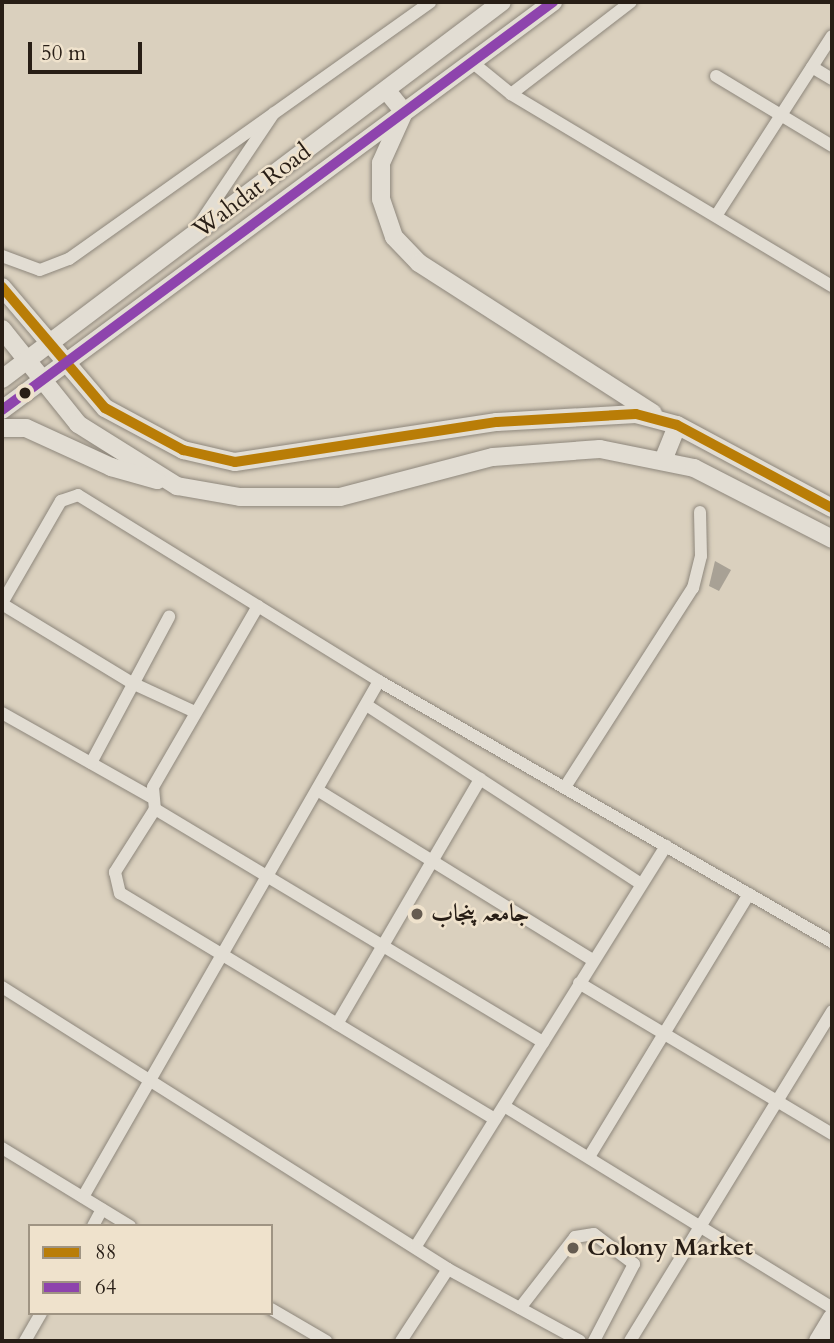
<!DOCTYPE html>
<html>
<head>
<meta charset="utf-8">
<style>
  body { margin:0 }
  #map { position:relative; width:834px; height:1343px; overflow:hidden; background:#dad0be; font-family:Cardo,Amiri,serif }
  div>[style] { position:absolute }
  .building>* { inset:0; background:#a8a195 }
  .roads { filter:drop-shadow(0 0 2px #8e877c) drop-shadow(0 0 2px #8e877c) }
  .street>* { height:12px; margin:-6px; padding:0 6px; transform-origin:6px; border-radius:6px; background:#e2ddd3 }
  .secondary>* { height:18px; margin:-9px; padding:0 9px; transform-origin:9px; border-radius:9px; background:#e2ddd3 }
  .bus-1>* { height:10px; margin:-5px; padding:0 5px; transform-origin:5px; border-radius:5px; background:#b97d07 }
  .bus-2>* { height:10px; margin:-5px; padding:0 5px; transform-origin:5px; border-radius:5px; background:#8e44ad }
  .dots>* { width:19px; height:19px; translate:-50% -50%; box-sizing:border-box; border:4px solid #efe2cc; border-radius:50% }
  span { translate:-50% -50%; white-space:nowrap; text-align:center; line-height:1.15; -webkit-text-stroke:5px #efe2cc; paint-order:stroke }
  .street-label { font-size:24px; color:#281e16 }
  .poi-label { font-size:24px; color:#281e16; font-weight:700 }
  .left { translate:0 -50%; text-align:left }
  .frame { position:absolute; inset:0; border:4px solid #281e16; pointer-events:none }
  .legend { position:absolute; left:28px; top:1224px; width:245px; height:91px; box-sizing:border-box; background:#efe2cc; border:2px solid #9f9483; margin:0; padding:9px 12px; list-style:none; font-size:21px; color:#281e16 }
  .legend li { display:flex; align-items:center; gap:14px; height:35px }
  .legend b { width:35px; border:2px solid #9f9483 }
  .scale { position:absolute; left:28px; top:42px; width:114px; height:32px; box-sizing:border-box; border:4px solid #281e16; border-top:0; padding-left:9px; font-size:21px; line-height:24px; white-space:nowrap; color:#281e16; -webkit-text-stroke:5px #efe2cc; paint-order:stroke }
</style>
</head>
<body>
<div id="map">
  <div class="building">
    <i style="clip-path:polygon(715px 561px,731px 570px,719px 591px,709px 586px)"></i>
  </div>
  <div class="roads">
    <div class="street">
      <i style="left:473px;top:63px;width:49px;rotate:39.2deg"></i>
      <i style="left:511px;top:94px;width:374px;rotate:30.9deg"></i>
      <i style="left:812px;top:67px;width:23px;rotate:31deg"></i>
      <i style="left:716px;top:76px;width:135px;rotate:31.1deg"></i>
      <i style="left:511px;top:94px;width:151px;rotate:-37.5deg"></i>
      <i style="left:716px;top:216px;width:214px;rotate:-57.2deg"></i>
      <i style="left:198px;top:226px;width:136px;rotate:-56.1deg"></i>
      <i style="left:2px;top:256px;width:40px;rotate:20.2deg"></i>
      <i style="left:40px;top:270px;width:31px;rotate:-21deg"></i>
      <i style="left:69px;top:259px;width:443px;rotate:-35.4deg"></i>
      <i style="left:2px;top:603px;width:118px;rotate:-60deg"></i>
      <i style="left:61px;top:501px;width:18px;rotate:-19deg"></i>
      <i style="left:78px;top:495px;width:354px;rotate:31.7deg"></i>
      <i style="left:379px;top:681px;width:523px;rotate:29.95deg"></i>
      <i style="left:2px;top:604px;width:152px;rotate:31.3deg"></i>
      <i style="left:132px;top:683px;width:69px;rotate:24.7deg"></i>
      <i style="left:258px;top:606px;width:209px;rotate:120.1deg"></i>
      <i style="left:153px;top:787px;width:22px;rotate:85deg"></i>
      <i style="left:155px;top:809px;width:453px;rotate:31deg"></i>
      <i style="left:368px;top:706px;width:326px;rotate:33.1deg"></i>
      <i style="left:2px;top:713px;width:171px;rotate:29.4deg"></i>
      <i style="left:91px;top:763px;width:166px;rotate:-61.9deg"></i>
      <i style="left:565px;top:787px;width:237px;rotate:-57.3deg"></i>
      <i style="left:693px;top:588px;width:33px;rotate:-76deg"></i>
      <i style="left:701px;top:556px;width:44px;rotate:-91.3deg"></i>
      <i style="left:319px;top:791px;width:322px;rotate:31.7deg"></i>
      <i style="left:155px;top:809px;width:75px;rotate:122.4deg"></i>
      <i style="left:115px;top:872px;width:22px;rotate:77deg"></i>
      <i style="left:120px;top:893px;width:438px;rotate:31.1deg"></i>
      <i style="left:579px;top:983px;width:295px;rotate:30.8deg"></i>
      <i style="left:2px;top:987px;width:528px;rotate:32.3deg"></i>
      <i style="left:448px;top:1269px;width:86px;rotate:123.1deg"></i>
      <i style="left:337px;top:1024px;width:284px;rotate:-59.7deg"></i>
      <i style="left:504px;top:1106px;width:385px;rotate:31.6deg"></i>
      <i style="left:2px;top:1148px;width:150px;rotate:31.4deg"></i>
      <i style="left:589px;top:1157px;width:308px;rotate:-58.7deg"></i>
      <i style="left:83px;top:1197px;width:595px;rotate:-60.16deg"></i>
      <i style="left:93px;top:1226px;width:19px;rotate:-62deg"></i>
      <i style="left:416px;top:1246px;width:472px;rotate:-58deg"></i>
      <i style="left:448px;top:1269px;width:150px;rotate:28.6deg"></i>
      <i style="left:520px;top:1308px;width:90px;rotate:-52.2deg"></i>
      <i style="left:575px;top:1237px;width:19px;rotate:-9deg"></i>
      <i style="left:594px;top:1234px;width:50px;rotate:36.9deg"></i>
      <i style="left:634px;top:1264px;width:87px;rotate:117.5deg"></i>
      <i style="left:271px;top:1309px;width:64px;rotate:30.2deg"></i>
      <i style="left:25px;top:1341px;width:32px;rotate:-60deg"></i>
      <i style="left:630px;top:1341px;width:387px;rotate:-58.5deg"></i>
    </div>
    <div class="secondary">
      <i style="left:387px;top:91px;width:27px;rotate:51deg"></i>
      <i style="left:404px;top:112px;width:56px;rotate:114.3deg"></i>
      <i style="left:381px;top:163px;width:36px;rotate:90deg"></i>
      <i style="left:381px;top:199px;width:40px;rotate:71.1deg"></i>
      <i style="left:394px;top:237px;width:36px;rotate:46deg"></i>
      <i style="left:419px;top:263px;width:278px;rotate:32.7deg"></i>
      <i style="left:2px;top:287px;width:159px;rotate:49.6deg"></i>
      <i style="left:105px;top:408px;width:89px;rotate:28.3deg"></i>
      <i style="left:183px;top:450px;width:53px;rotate:13deg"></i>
      <i style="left:235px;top:462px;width:265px;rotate:-8.7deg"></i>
      <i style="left:497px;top:422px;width:139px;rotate:-3.3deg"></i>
      <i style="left:636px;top:414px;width:42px;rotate:15deg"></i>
      <i style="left:677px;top:425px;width:176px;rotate:28.2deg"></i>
      <i style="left:2px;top:329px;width:122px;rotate:51.3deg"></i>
      <i style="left:78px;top:424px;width:117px;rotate:32.1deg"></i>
      <i style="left:177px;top:486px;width:64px;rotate:9.9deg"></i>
      <i style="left:240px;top:497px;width:100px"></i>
      <i style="left:340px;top:497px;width:158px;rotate:-14.7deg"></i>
      <i style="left:493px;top:457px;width:107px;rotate:-4.3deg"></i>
      <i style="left:600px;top:449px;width:96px;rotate:11.4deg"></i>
      <i style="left:694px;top:468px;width:155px;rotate:27.2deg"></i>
      <i style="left:2px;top:379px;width:626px;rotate:-37.02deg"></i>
      <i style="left:2px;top:410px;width:686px;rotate:-36.52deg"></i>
      <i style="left:2px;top:428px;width:24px"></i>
      <i style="left:26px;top:428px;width:94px;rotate:24.6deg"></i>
      <i style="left:111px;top:467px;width:48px;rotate:15.8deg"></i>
      <i style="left:664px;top:458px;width:35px;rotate:-68deg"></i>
      <i style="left:818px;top:1341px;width:27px;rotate:-59deg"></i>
    </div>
  </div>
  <div class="bus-1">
    <i style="left:2px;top:287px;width:159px;rotate:49.6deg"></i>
    <i style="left:105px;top:408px;width:89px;rotate:28.3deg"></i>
    <i style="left:183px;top:450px;width:53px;rotate:13deg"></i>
    <i style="left:235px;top:462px;width:265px;rotate:-8.7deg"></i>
    <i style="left:497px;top:422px;width:139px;rotate:-3.3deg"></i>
    <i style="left:636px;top:414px;width:42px;rotate:15deg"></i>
    <i style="left:677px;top:425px;width:176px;rotate:28.2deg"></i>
  </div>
  <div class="bus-2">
    <i style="left:2px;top:410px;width:686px;rotate:-36.52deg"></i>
  </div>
  <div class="dots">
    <i style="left:25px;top:393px;background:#281e16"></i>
    <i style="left:417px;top:914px;background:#665c51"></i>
    <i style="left:573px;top:1248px;background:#665c51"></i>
  </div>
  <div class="street-label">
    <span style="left:252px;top:191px;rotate:-37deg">Wahdat Road</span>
  </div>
  <div class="poi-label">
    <span class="left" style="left:431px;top:914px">جامعہ پنجاب</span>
    <span class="left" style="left:587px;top:1248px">Colony Market</span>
  </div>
  <div class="frame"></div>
  <ul class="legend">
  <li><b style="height:9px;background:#b97d07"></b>88</li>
  <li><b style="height:9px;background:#8e44ad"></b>64</li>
  </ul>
  <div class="scale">50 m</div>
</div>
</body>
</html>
